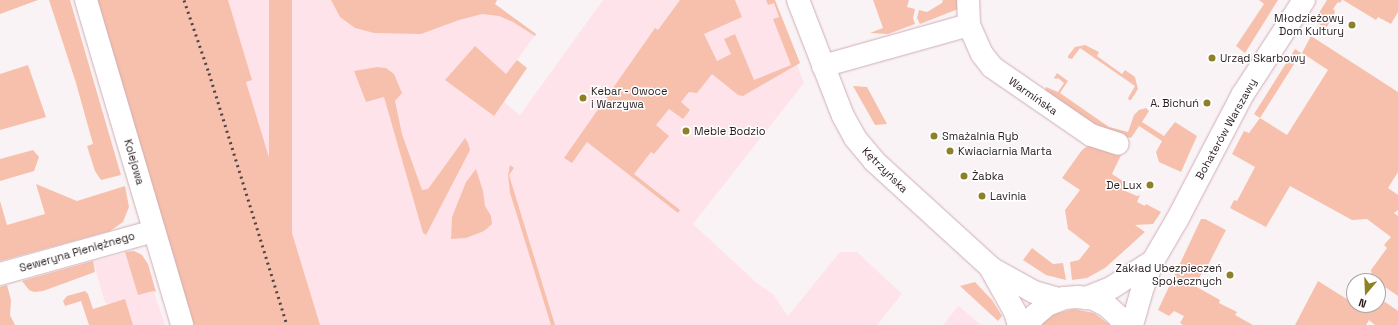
<!DOCTYPE html>
<html>
<head>
<meta charset="utf-8">
<style>
  body { margin:0 }
  #map { position:relative; width:1398px; height:325px; overflow:hidden; background:#faf3f5; font-family:"Space Grotesk",sans-serif }
  div>[style] { position:absolute }
  .built>* { inset:0; background:#fee4ea }
  .green>* { inset:0; background:#f7c0ac; transform-origin:0 0 }
  .roads { filter:drop-shadow(0 0 1px #cfaeb6) drop-shadow(0 0 1px #cfaeb6) }
  .minor>* { height:22px; margin:-11px; padding:0 11px; transform-origin:11px; border-radius:11px; background:#fff }
  .rail>* { height:3px; margin-top:-1.5px; transform-origin:0; background:repeating-linear-gradient(90deg,#4d4245 0 2px,transparent 0 6px) }
  .dots>* { width:11px; height:11px; translate:-50% -50%; box-sizing:border-box; border:2px solid #fff; border-radius:50% }
  span { translate:-50% -50%; white-space:nowrap; text-align:center; line-height:1.15; -webkit-text-stroke:3px #fff; paint-order:stroke }
  .poi-label { font-size:11px; color:#281c1f }
  .right { translate:-100% -50%; text-align:right }
  .left { translate:0 -50%; text-align:left }
  .street-label { font-size:11px; color:#281c1f }
  .north { position:absolute; left:1346px; top:273px; width:40px; height:40px; box-sizing:border-box; background:#fff; border:1px solid #a9a4a5; border-radius:50%; rotate:199deg; font-size:11px; font-weight:700; line-height:16px; text-align:center; color:#281c1f }
  .north::after { content:''; display:block; margin:auto; width:14px; height:18px; background:#8d8027; clip-path:polygon(50% 0,100% 100%,50% 72%,0 100%) }
</style>
</head>
<body>
<div id="map">
  <div class="built">
    <i style="clip-path:polygon(101px 0,489px 0,536px 34px,493px 93px,520px 115px,603px 0,773px 0,804px 83px,693px 224px,758px 284px,773px 294px,788px 316px,840px 252px,857px 252px,902px 294px,877px 325px,194px 325px)"></i>
    <i style="clip-path:polygon(134px 251px,154px 292px,165px 325px,114px 325px,107px 303px,105px 303px,93px 261px)"></i>
    <i style="clip-path:polygon(958px 306px,960px 307px,981px 325px,943px 325px)"></i>
  </div>
  <div class="green">
    <i style="clip-path:polygon(0 0,38px 0,0 14px)"></i>
    <i style="clip-path:polygon(49px 0,70px 0,121px 175px,101px 180px,95px 171px,87px 146px,93px 144px,76px 83px)"></i>
    <i style="clip-path:polygon(97px 0,228px 0,252px 80px,246px 82px,320px 325px,193px 325px)"></i>
    <i style="left:269px;top:0;width:23px;height:339px"></i>
    <i style="clip-path:polygon(331px 0,497px 0,495px 4px,536px 34px,535px 36px,513px 22px,499px 16px,482px 14px,459px 20px,421px 34px,374px 33px,355px 28px,340px 17px)"></i>
    <i style="clip-path:polygon(680px 0,735px 0,742px 17px,704px 34px,717px 61px,731px 54px,724px 39px,735px 34px,754px 80px,791px 65px,773px 19px,779px 17px,774px 3px,768px 5px,766px 0,775px 0,800px 63px,743px 96px,738px 95px,712px 74px,697px 93px,689px 92px,681px 102px,690px 110px,683px 119px,669px 109px,656px 125px,669px 136px,654px 154px,651px 152px,634px 174px,680px 210px,678px 213px,587px 142px,572px 163px,564px 158px,655px 28px,658px 30px)"></i>
    <i style="clip-path:polygon(873px 0,909px 0,907px 7px,915px 9px,913px 18px,915px 24px,888px 34px,870px 33px,883px 28px)"></i>
    <i style="clip-path:polygon(943px 0,959px 0,958px 9px,920px 24px,917px 18px,919px 10px,927px 12px,942px 3px)"></i>
    <i style="clip-path:polygon(1259px 0,1278px 0,1245px 53px,1236px 46px,1264px 4px)"></i>
    <i style="clip-path:polygon(1327px 0,1342px 0,1340px 3px,1338px 2px,1333px 9px,1335px 11px,1334px 15px,1326px 28px,1314px 21px)"></i>
    <i style="clip-path:polygon(1343px 0,1398px 0,1398px 12px,1391px 24px,1378px 17px,1376px 20px)"></i>
    <i style="clip-path:polygon(1311px 36px,1398px 92px,1398px 172px,1388px 188px,1398px 195px,1398px 210px,1394px 213px,1398px 216px,1398px 296px,1372px 278px,1371px 270px,1387px 248px,1384px 245px,1391px 237px,1367px 219px,1352px 220px,1290px 186px,1266px 227px,1230px 208px,1234px 200px,1237px 201px,1255px 167px,1232px 154px,1244px 131px,1249px 133px,1260px 118px,1254px 114px,1295px 49px,1301px 53px,1260px 118px,1287px 135px,1328px 70px,1302px 53px)"></i>
    <i style="clip-path:polygon(1085px 45px,1099px 52px,1097px 56px,1122px 74px,1125px 70px,1135px 77px,1138px 89px,1131px 100px,1129px 100px,1128px 98px,1135px 86px,1080px 48px,1072px 59px,1068px 58px,1068px 56px,1075px 47px)"></i>
    <i style="clip-path:polygon(475px 46px,506px 74px,517px 60px,527px 68px,494px 116px,445px 80px)"></i>
    <i style="clip-path:polygon(28px 65px,46px 117px,0 130px,0 74px)"></i>
    <i style="clip-path:polygon(377px 67px,386px 68px,394px 74px,402px 93px,395px 101px,402px 134px,422px 190px,428px 189px,465px 138px,468px 143px,470px 150px,426px 235px,423px 233px,384px 97px,366px 102px,354px 71px)"></i>
    <i style="clip-path:polygon(1057px 73px,1068px 81px,1060px 93px,1109px 127px,1128px 132px,1134px 115px,1139px 110px,1146px 108px,1149px 111px,1142px 122px,1164px 136px,1175px 122px,1197px 136px,1181px 172px,1159px 162px,1156px 152px,1162px 141px,1139px 126px,1131px 138px,1102px 131px,1045px 93px,1046px 87px,1058px 92px,1064px 83px,1058px 78px,1056px 79px,1054px 78px)"></i>
    <i style="clip-path:polygon(853px 86px,867px 87px,887px 124px,875px 125px)"></i>
    <i style="clip-path:polygon(1089px 145px,1122px 153px,1112px 174px,1126px 183px,1123px 190px,1137px 196px,1140px 195px,1137px 202px,1145px 206px,1146px 204px,1161px 212px,1153px 224px,1135px 225px,1145px 232px,1105px 268px,1087px 278px,1072px 280px,1070px 262px,1079px 260px,1090px 246px,1068px 229px,1065px 210px,1080px 190px,1062px 178px,1082px 150px)"></i>
    <i style="clip-path:polygon(33px 150px,39px 157px,34px 171px,0 181px,0 159px)"></i>
    <i style="clip-path:polygon(510px 165px,514px 168px,509px 175px,555px 325px,551px 325px,510px 193px,508px 175px)"></i>
    <i style="clip-path:polygon(476px 169px,483px 191px,485px 206px,491px 216px,492px 224px,484px 231px,466px 238px,451px 239px,452px 217px,466px 182px)"></i>
    <i style="clip-path:polygon(36px 184px,77px 201px,125px 186px,129px 207px,123px 222px,110px 231px,0 261px,0 201px,7px 225px,45px 214px)"></i>
    <i style="clip-path:polygon(1201px 219px,1205px 219px,1226px 230px,1206px 269px,1204px 269px,1195px 286px,1220px 300px,1219px 303px,1237px 312px,1235px 315px,1253px 325px,1183px 325px,1180px 323px,1184px 316px,1174px 311px,1169px 316px,1158px 310px)"></i>
    <i style="clip-path:polygon(1032px 248px,1053px 264px,1063px 263px,1066px 280px,1046px 275px,1023px 260px)"></i>
    <i style="clip-path:polygon(134px 251px,142px 255px,148px 264px,156px 292px,153px 291px,138px 295px,125px 252px)"></i>
    <i style="clip-path:polygon(93px 261px,95px 272px,43px 291px,34px 292px,29px 290px,22px 281px)"></i>
    <i style="clip-path:polygon(1318px 281px,1350px 301px,1354px 296px,1354px 305px,1378px 305px,1378px 297px,1398px 311px,1398px 325px,1375px 325px,1369px 320px,1366px 325px,1295px 325px)"></i>
    <i style="clip-path:polygon(975px 282px,992px 300px,1002px 316px,998px 321px,960px 286px)"></i>
    <i style="clip-path:polygon(7px 285px,11px 300px,10px 315px,15px 325px,0 325px,0 287px)"></i>
    <i style="clip-path:polygon(85px 291px,88px 294px,93px 309px,125px 299px,133px 325px,89px 325px,81px 301px,65px 306px,63px 301px,67px 296px)"></i>
    <i style="clip-path:polygon(1074px 309px,1094px 313px,1110px 325px,1041px 325px,1054px 314px)"></i>
  </div>
  <div class="roads">
    <div class="minor">
      <i style="left:86px;top:0;width:339px;rotate:73.5deg"></i>
      <i style="left:798px;top:0;width:124px;rotate:68.8deg"></i>
      <i style="left:843px;top:116px;width:25px;rotate:61deg"></i>
      <i style="left:855px;top:138px;width:30px;rotate:50deg"></i>
      <i style="left:874px;top:161px;width:159px;rotate:42.4deg"></i>
      <i style="left:991px;top:268px;width:49px;rotate:29.2deg"></i>
      <i style="left:1034px;top:292px;width:26px;rotate:16deg"></i>
      <i style="left:969px;top:25px;width:32px;rotate:66deg"></i>
      <i style="left:982px;top:54px;width:16px;rotate:52deg"></i>
      <i style="left:992px;top:67px;width:120px;rotate:34.5deg"></i>
      <i style="left:1091px;top:135px;width:28px;rotate:18deg"></i>
      <i style="left:823px;top:66px;width:152px;rotate:-15.7deg"></i>
      <i style="left:969px;top:25px;width:25px;rotate:-92deg"></i>
      <i style="left:991px;top:269px;width:49px;rotate:60.8deg"></i>
      <i style="left:1015px;top:312px;width:14px;rotate:73deg"></i>
      <i style="left:0;top:274px;width:160px;rotate:-15.6deg"></i>
      <i style="left:1086px;top:298px;width:27px;rotate:-22deg"></i>
      <i style="left:1111px;top:288px;width:50px;rotate:-32.7deg"></i>
      <i style="left:1028px;top:325px;width:11px;rotate:-56deg"></i>
      <i style="left:1034px;top:316px;width:17px;rotate:-40deg"></i>
      <i style="left:1047px;top:305px;width:18px;rotate:-22deg"></i>
      <i style="left:1064px;top:298px;width:14px;rotate:-4deg"></i>
      <i style="left:1078px;top:297px;width:16px;rotate:7deg"></i>
      <i style="left:1094px;top:299px;width:15px;rotate:28deg"></i>
      <i style="left:1107px;top:306px;width:15px;rotate:42deg"></i>
      <i style="left:1118px;top:316px;width:11px;rotate:56deg"></i>
      <i style="left:1132px;top:325px;width:40px;rotate:-74deg"></i>
      <i style="left:1143px;top:287px;width:28px;rotate:-69deg"></i>
      <i style="left:1153px;top:261px;width:48px;rotate:-59.7deg"></i>
      <i style="left:1177px;top:220px;width:142px;rotate:-62.4deg"></i>
      <i style="left:1243px;top:94px;width:112px;rotate:-57deg"></i>
    </div>
  </div>
  <div class="rail">
    <i style="left:184px;top:0;width:77px;rotate:71.1deg"></i>
    <i style="left:209px;top:73px;width:264px;rotate:72.8deg"></i>
  </div>
  <div class="dots">
    <i style="left:1352px;top:25px;background:#8d8027"></i>
    <i style="left:1212px;top:58px;background:#8d8027"></i>
    <i style="left:583px;top:98px;background:#8d8027"></i>
    <i style="left:1207px;top:103px;background:#8d8027"></i>
    <i style="left:686px;top:131px;background:#8d8027"></i>
    <i style="left:934px;top:136px;background:#8d8027"></i>
    <i style="left:950px;top:151px;background:#8d8027"></i>
    <i style="left:964px;top:176px;background:#8d8027"></i>
    <i style="left:1150px;top:185px;background:#8d8027"></i>
    <i style="left:982px;top:196px;background:#8d8027"></i>
    <i style="left:1230px;top:275px;background:#8d8027"></i>
  </div>
  <div class="poi-label">
    <span class="right" style="left:1344px;top:25px">Młodzieżowy<br>Dom Kultury</span>
    <span class="left" style="left:1220px;top:58px">Urząd Skarbowy</span>
    <span class="left" style="left:591px;top:98px">Kebar - Owoce<br>i Warzywa</span>
    <span class="right" style="left:1199px;top:103px">A. Bichuń</span>
    <span class="left" style="left:694px;top:131px">Meble Bodzio</span>
    <span class="left" style="left:942px;top:136px">Smażalnia Ryb</span>
    <span class="left" style="left:958px;top:151px">Kwiaciarnia Marta</span>
    <span class="left" style="left:972px;top:176px">Żabka</span>
    <span class="right" style="left:1142px;top:185px">De Lux</span>
    <span class="left" style="left:990px;top:196px">Lavinia</span>
    <span class="right" style="left:1222px;top:275px">Zakład Ubezpieczeń<br>Społecznych</span>
  </div>
  <div class="street-label">
    <span style="left:1033px;top:96px;rotate:35deg">Warmińska</span>
    <span style="left:1226px;top:129px;rotate:-61deg">Bohaterów Warszawy</span>
    <span style="left:134px;top:162px;rotate:74deg">Kolejowa</span>
    <span style="left:885px;top:170px;rotate:45deg">Kętrzyńska</span>
    <span style="left:77px;top:252px;rotate:-16deg">Seweryna Pieniężnego</span>
  </div>
  <div class="north">N</div>
</div>
</body>
</html>
